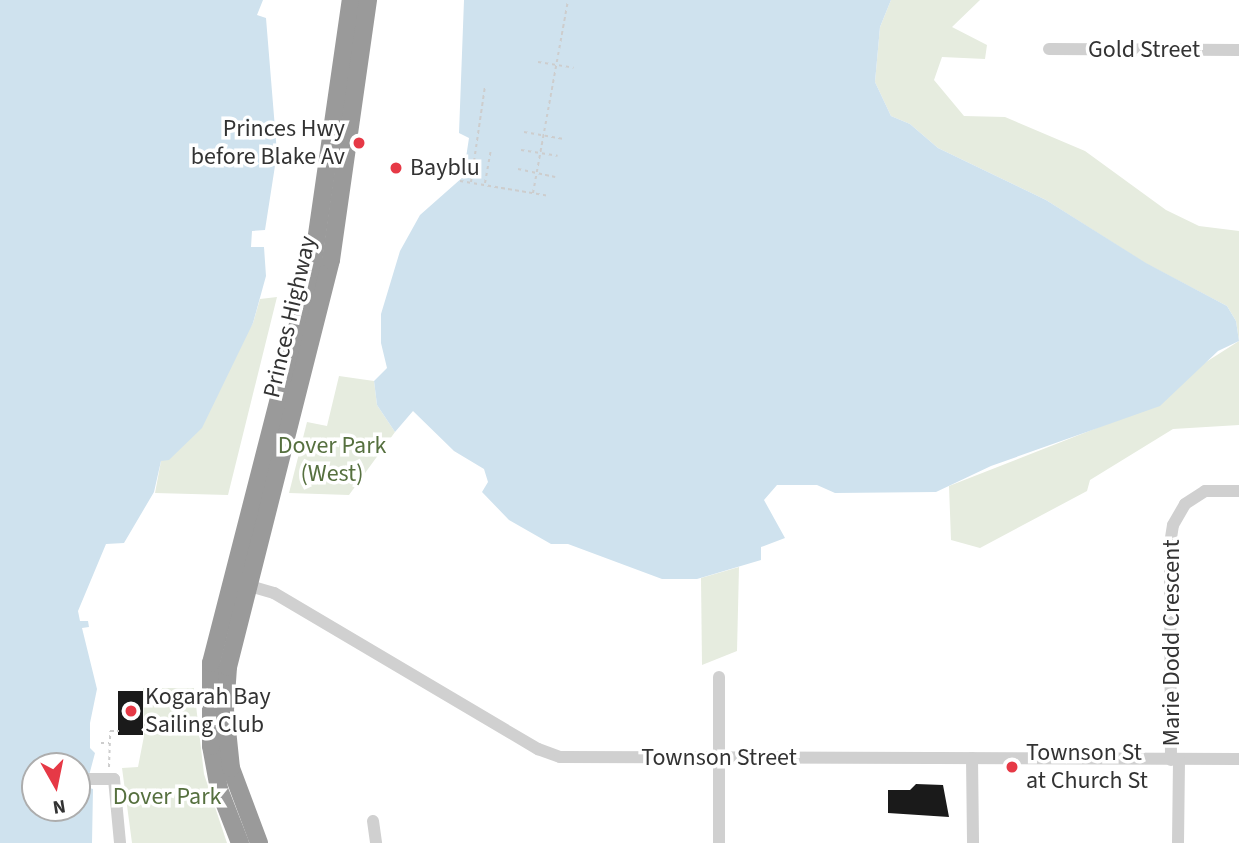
<!DOCTYPE html>
<html>
<head>
<meta charset="utf-8">
<style>
  body { margin:0 }
  #map { position:relative; width:1239px; height:843px; overflow:hidden; background:#fff; font-family:"Source Sans 3",sans-serif }
  div>[style] { position:absolute }
  .green>* { inset:0; background:#e6ecdf }
  .water>* { inset:0; background:#cfe2ee }
  .building>* { inset:0; background:#1a1a1a; transform-origin:0 0 }
  .path>* { height:2px; margin-top:-1px; transform-origin:0; background:repeating-linear-gradient(90deg,#cdcdcd 0 3.5px,transparent 0 7px) }
  .minor>* { height:12px; margin:-6px; padding:0 6px; transform-origin:6px; border-radius:6px; background:#d0d0d0 }
  .highway>* { height:18px; margin:-9px; padding:0 9px; transform-origin:9px; border-radius:9px; background:#9a9a9a }
  .dots>* { width:19px; height:19px; translate:-50% -50%; box-sizing:border-box; border:4px solid #fff; border-radius:50% }
  span { translate:-50% -50%; white-space:nowrap; text-align:center; line-height:1.15; -webkit-text-stroke:7px #fff; paint-order:stroke }
  .street-label { font-size:24px; color:#333 }
  .poi-label { font-size:24px; color:#333 }
  .right { translate:-100% -50%; text-align:right }
  .left { translate:0 -50%; text-align:left }
  .park-label { font-size:24px; color:#56703f }
  .north { position:absolute; left:21px; top:752px; width:70px; height:70px; box-sizing:border-box; background:#fff; border:2px solid #adadad; border-radius:50%; rotate:171deg; font-size:19px; font-weight:700; line-height:28px; text-align:center; color:#333 }
  .north::after { content:''; display:block; margin:auto; width:24px; height:32px; background:#e63946; clip-path:polygon(50% 0,100% 100%,50% 72%,0 100%) }
</style>
</head>
<body>
<div id="map">
  <div class="green">
    <i style="clip-path:polygon(891px 0,980px 0,952px 27px,987px 45px,985px 59px,942px 57px,934px 80px,964px 116px,1005px 117px,1085px 151px,1166px 210px,1199px 226px,1239px 231px,1239px 425px,1173px 429px,1090px 480px,1087px 491px,980px 548px,951px 540px,949px 486px,1112px 422px,1239px 341px,1236px 321px,1227px 306px,1145px 263px,1046px 200px,938px 148px,910px 124px,891px 116px,875px 82px,880px 27px)"></i>
    <i style="clip-path:polygon(277px 297px,228px 495px,155px 493px,161px 461px,177px 451px,253px 323px,260px 299px)"></i>
    <i style="clip-path:polygon(339px 376px,374px 381px,377px 405px,395px 432px,349px 495px,289px 493px,307px 422px,327px 426px)"></i>
    <i style="clip-path:polygon(739px 567px,737px 651px,702px 665px,701px 578px)"></i>
    <i style="clip-path:polygon(143px 688px,194px 688px,204px 774px,227px 843px,132px 843px,122px 768px,138px 767px,144px 736px)"></i>
  </div>
  <div class="water">
    <i style="clip-path:polygon(evenodd,0 0,263px 0,257px 15px,266px 18px,277px 153px,265px 230px,252px 231px,251px 247px,264px 247px,266px 276px,253px 323px,202px 428px,169px 460px,161px 461px,154px 492px,124px 543px,106px 544px,78px 611px,80px 621px,88px 621px,89px 627px,82px 628px,97px 689px,90px 723px,90px 748px,95px 753px,86px 787px,93px 789px,92px 843px,0 843px,0 0,35px 766px,77px 766px,77px 808px,35px 808px,35px 766px)"></i>
    <i style="clip-path:polygon(464px 0,891px 0,880px 27px,875px 82px,891px 116px,910px 124px,938px 148px,1046px 200px,1146px 263px,1227px 306px,1236px 321px,1239px 341px,1218px 351px,1160px 406px,991px 466px,936px 492px,835px 493px,817px 485px,777px 485px,764px 500px,785px 538px,761px 547px,761px 560px,697px 579px,662px 579px,568px 544px,551px 544px,509px 520px,482px 492px,488px 482px,484px 469px,454px 451px,413px 411px,395px 432px,377px 405px,374px 381px,387px 368px,381px 343px,381px 314px,400px 251px,420px 215px,463px 177px,469px 138px,459px 133px)"></i>
  </div>
  <div class="building">
    <i style="left:118px;top:691px;width:25px;height:44px"></i>
    <i style="clip-path:polygon(916px 784px,943px 785px,949px 817px,888px 813px,888px 790px,910px 790px)"></i>
  </div>
  <div class="path">
    <i style="left:538px;top:62px;width:36px;rotate:9deg"></i>
    <i style="left:524px;top:132px;width:39px;rotate:10deg"></i>
    <i style="left:521px;top:150px;width:37px;rotate:9deg"></i>
    <i style="left:518px;top:169px;width:38px;rotate:12deg"></i>
    <i style="left:460px;top:181px;width:91px;rotate:9.5deg"></i>
    <i style="left:471px;top:182px;width:97px;rotate:-81.7deg"></i>
    <i style="left:485px;top:183px;width:34px;rotate:-80deg"></i>
    <i style="left:533px;top:193px;width:196px;rotate:-79.7deg"></i>
    <i style="left:101px;top:743px;width:8px"></i>
    <i style="left:109px;top:767px;width:36px;rotate:-88deg"></i>
    <i style="left:110px;top:731px;width:9px"></i>
  </div>
  <div class="minor">
    <i style="left:1049px;top:49px;width:190px;rotate:0.3deg"></i>
    <i style="left:246px;top:585px;width:29px;rotate:16deg"></i>
    <i style="left:274px;top:593px;width:307px;rotate:30.6deg"></i>
    <i style="left:538px;top:749px;width:23px;rotate:20deg"></i>
    <i style="left:560px;top:757px;width:679px;rotate:0.17deg"></i>
    <i style="left:972px;top:758px;width:85px;rotate:89.3deg"></i>
    <i style="left:1171px;top:760px;width:216px;rotate:-90.3deg"></i>
    <i style="left:1170px;top:544px;width:19px;rotate:-81deg"></i>
    <i style="left:1173px;top:525px;width:24px;rotate:-60deg"></i>
    <i style="left:1185px;top:504px;width:24px;rotate:-33deg"></i>
    <i style="left:1205px;top:491px;width:34px"></i>
    <i style="left:85px;top:779px;width:29px"></i>
    <i style="left:114px;top:779px;width:64px;rotate:84.6deg"></i>
    <i style="left:373px;top:821px;width:22px;rotate:82deg"></i>
    <i style="left:719px;top:843px;width:166px;rotate:-90deg"></i>
    <i style="left:1178px;top:843px;width:83px;rotate:-89.3deg"></i>
  </div>
  <div class="highway">
    <i style="left:240px;top:843px;width:58px;rotate:-111.3deg"></i>
    <i style="left:219px;top:789px;width:44px;rotate:-100.5deg"></i>
    <i style="left:211px;top:746px;width:83px;rotate:-90deg"></i>
    <i style="left:211px;top:663px;width:407px;rotate:-75.6deg"></i>
    <i style="left:312px;top:269px;width:272px;rotate:-81.8deg"></i>
    <i style="left:259px;top:843px;width:80px;rotate:-110.5deg"></i>
    <i style="left:231px;top:768px;width:58px;rotate:-95.9deg"></i>
    <i style="left:225px;top:710px;width:43px;rotate:-86deg"></i>
    <i style="left:228px;top:667px;width:420px;rotate:-75.8deg"></i>
    <i style="left:331px;top:260px;width:263px;rotate:-81.9deg"></i>
  </div>
  <div class="dots">
    <i style="left:359px;top:143px;background:#e63946"></i>
    <i style="left:396px;top:168px;background:#e63946"></i>
    <i style="left:131px;top:711px;background:#e63946"></i>
    <i style="left:1012px;top:767px;background:#e63946"></i>
  </div>
  <div class="street-label">
    <span style="left:1144px;top:50px">Gold Street</span>
    <span style="left:290px;top:317px;rotate:-77deg">Princes Highway</span>
    <span style="left:1172px;top:643px;rotate:-90deg">Marie Dodd Crescent</span>
    <span style="left:719px;top:758px">Townson Street</span>
  </div>
  <div class="poi-label">
    <span class="right" style="left:345px;top:143px">Princes Hwy<br>before Blake Av</span>
    <span class="left" style="left:410px;top:168px">Bayblu</span>
    <span class="left" style="left:145px;top:711px">Kogarah Bay<br>Sailing Club</span>
    <span class="left" style="left:1026px;top:767px">Townson St<br>at Church St</span>
  </div>
  <div class="park-label">
    <span style="left:332px;top:460px">Dover Park<br>(West)</span>
    <span style="left:167px;top:797px">Dover Park</span>
  </div>
  <div class="north">N</div>
</div>
</body>
</html>
